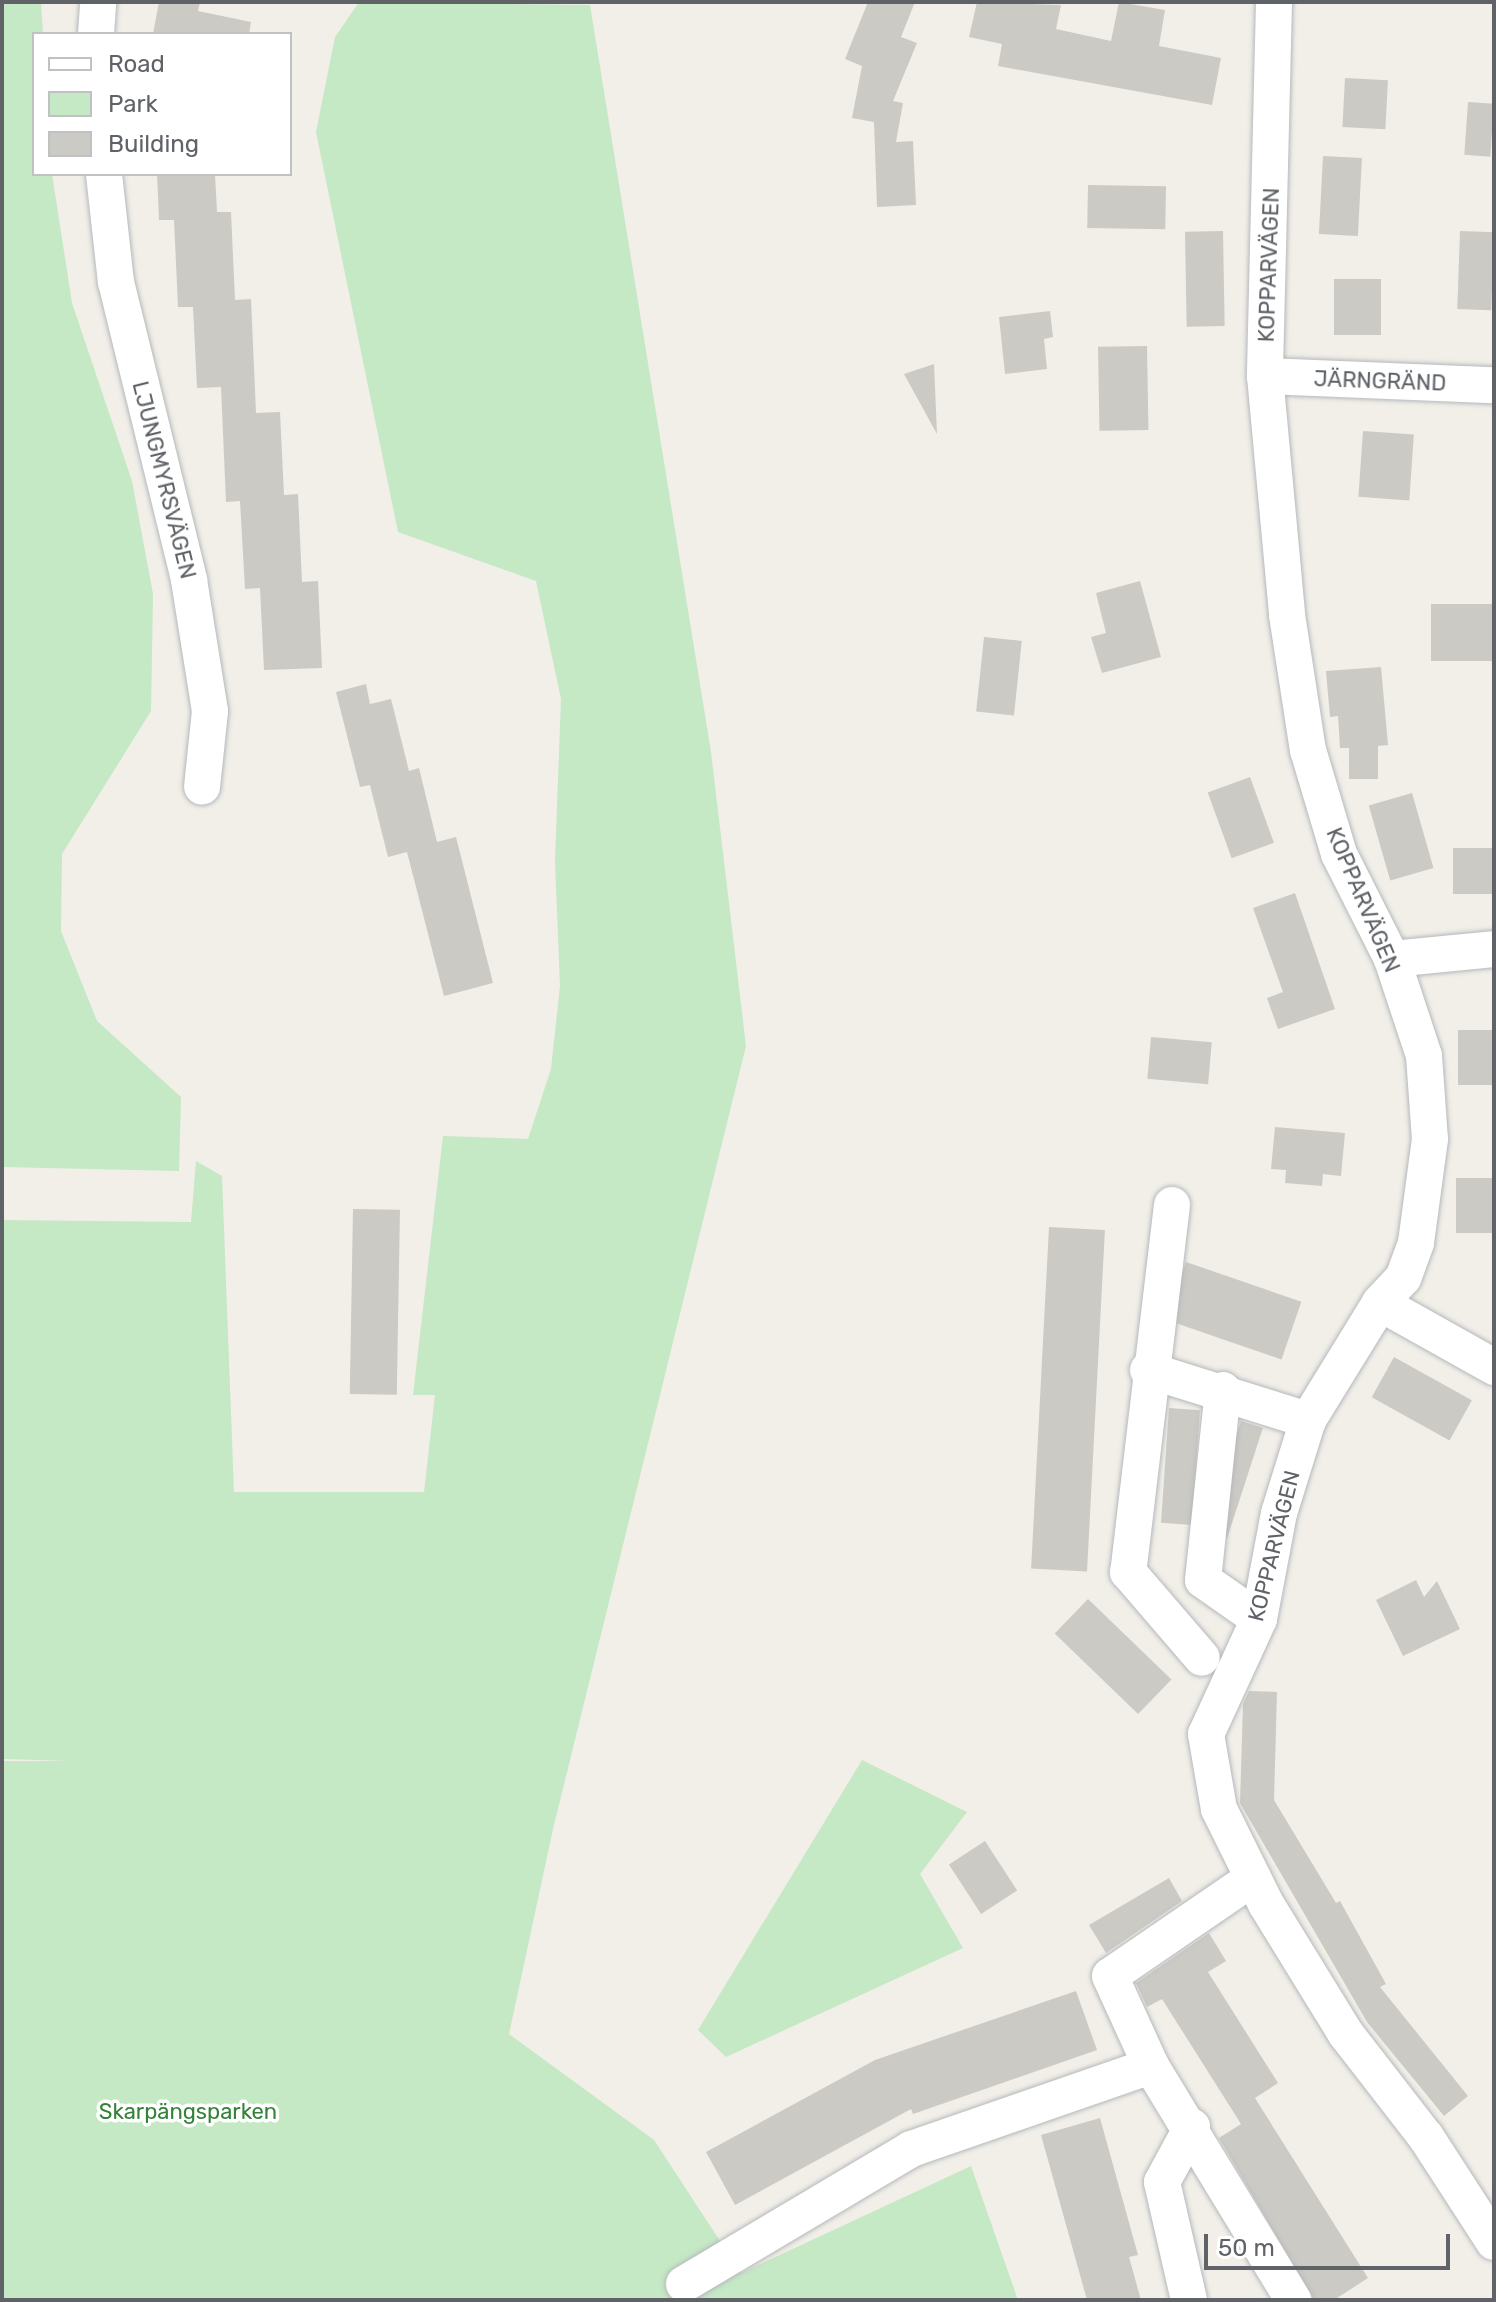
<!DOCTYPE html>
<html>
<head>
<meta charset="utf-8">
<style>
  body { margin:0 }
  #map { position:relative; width:1496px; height:2302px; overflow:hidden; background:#f1efe8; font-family:Rubik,sans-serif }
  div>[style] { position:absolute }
  .green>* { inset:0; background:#c5e8c5 }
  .building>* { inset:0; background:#cccac5; transform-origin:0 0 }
  .roads { filter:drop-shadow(0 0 2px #b5b8bc) drop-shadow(0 0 2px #b5b8bc) }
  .minor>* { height:36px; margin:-18px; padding:0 18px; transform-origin:18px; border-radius:18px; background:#fff }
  span { translate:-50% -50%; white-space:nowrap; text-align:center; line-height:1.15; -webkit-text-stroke:7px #fff; paint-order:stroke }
  .street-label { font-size:22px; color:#5f6368 }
  .park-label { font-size:22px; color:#348238 }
  .frame { position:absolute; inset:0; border:4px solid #5f6368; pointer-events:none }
  .legend { position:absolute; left:32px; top:32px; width:260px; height:144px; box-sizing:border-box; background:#fff; border:2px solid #bfc1c3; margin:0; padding:10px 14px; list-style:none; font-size:24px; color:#5f6368 }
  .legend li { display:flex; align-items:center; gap:16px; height:40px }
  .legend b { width:40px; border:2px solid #bfc1c3 }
  .scale { position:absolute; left:1204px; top:2234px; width:246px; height:36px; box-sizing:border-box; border:4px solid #5f6368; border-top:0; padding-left:10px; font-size:24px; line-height:28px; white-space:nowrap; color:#5f6368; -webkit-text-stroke:6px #fff; paint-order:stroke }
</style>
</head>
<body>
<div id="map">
  <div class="green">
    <i style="clip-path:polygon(2px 2px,41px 2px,43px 34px,34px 34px,34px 174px,52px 174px,72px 303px,132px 481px,153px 594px,151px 711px,62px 854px,61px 931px,97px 1021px,181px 1097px,179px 1171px,2px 1167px)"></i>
    <i style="clip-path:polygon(359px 2px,590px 5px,711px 752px,746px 1046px,553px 1829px,509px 2034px,654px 2140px,741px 2273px,971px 2166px,1018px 2300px,2px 2300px,2px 1761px,71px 1761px,2px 1759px,2px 1220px,191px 1222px,196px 1161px,222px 1176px,234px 1492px,424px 1492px,435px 1395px,413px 1395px,443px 1136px,528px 1139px,551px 1069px,560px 986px,555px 861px,561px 699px,536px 581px,398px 532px,316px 132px,335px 37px)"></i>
    <i style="clip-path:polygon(862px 1760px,967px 1812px,920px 1874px,963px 1948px,726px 2057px,698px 2030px)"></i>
  </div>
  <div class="building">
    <i style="clip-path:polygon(159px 2px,200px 2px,198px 11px,251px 22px,249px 34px,153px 34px)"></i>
    <i style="clip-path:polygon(868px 2px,915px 2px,901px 37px,917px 43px,893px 101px,903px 103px,896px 142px,913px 141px,916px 205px,877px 207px,874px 122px,852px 118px,862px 66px,845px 59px)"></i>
    <i style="clip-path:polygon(977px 2px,1061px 5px,1056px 29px,1111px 41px,1119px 2px,1165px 10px,1159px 46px,1221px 58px,1212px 105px,998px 66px,1002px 44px,969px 37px)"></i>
    <i style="left:1345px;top:78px;width:43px;height:49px;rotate:3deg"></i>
    <i style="left:1468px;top:102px;width:26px;height:53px;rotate:4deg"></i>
    <i style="left:1323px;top:156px;width:39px;height:78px;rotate:3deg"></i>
    <i style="clip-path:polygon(157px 174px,215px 174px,217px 212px,231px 212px,235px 300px,251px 299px,256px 413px,280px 412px,284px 495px,298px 494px,302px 582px,318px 581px,322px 668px,264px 670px,260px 588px,245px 589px,240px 501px,226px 502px,221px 387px,197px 388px,193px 307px,178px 307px,174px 220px,159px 220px)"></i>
    <i style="left:1088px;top:185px;width:78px;height:43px;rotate:1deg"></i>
    <i style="left:1223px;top:231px;width:95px;height:38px;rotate:89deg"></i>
    <i style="left:1460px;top:231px;width:34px;height:78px;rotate:2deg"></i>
    <i style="left:1334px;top:279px;width:47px;height:56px"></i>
    <i style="clip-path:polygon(1050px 311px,1053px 337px,1044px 339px,1047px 369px,1005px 374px,999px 317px)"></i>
    <i style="left:1147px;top:346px;width:84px;height:49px;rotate:89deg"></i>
    <i style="clip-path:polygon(934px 364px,937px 434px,904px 374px)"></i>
    <i style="left:1363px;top:431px;width:51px;height:66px;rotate:4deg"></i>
    <i style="clip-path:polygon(1140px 581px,1161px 657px,1102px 673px,1091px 637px,1106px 633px,1096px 593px)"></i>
    <i style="left:1494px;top:604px;width:57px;height:63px;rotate:90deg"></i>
    <i style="left:984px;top:637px;width:38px;height:75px;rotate:6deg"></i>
    <i style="clip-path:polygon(1381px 667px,1388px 745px,1378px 746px,1378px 779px,1349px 779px,1349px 748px,1340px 748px,1338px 716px,1330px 717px,1326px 671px)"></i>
    <i style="clip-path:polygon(366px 684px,370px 704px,391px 699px,409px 771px,419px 768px,437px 842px,456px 837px,493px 983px,444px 996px,407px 852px,388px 857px,370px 785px,360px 787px,336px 692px)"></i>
    <i style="left:1250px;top:777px;width:70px;height:45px;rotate:70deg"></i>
    <i style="left:1412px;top:793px;width:78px;height:45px;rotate:74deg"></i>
    <i style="left:1453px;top:848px;width:41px;height:46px"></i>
    <i style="clip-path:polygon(1295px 893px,1335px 1009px,1278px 1029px,1267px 998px,1283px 992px,1253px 908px)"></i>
    <i style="left:1494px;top:1030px;width:55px;height:36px;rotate:90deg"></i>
    <i style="left:1151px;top:1037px;width:61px;height:42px;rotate:5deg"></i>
    <i style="clip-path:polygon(1275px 1127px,1345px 1133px,1341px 1176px,1323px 1174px,1322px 1186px,1285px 1183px,1286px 1170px,1271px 1169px)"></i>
    <i style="left:1494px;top:1178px;width:55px;height:38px;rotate:90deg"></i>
    <i style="left:353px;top:1209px;width:47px;height:185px;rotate:1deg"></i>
    <i style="left:1049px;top:1227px;width:56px;height:342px;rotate:3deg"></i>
    <i style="left:1186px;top:1262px;width:122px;height:61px;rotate:19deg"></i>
    <i style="left:1394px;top:1357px;width:89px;height:46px;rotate:29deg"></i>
    <i style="left:1169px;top:1408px;width:31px;height:115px;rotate:4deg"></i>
    <i style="left:1241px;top:1421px;width:23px;height:115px;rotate:18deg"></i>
    <i style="clip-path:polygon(1416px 1580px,1424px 1597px,1437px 1581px,1460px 1629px,1403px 1656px,1376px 1600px)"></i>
    <i style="left:1088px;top:1599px;width:116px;height:48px;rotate:44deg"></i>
    <i style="clip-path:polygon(1249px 1691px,1277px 1692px,1274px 1800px,1336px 1903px,1340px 1901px,1386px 1984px,1380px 1987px,1468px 2096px,1444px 2116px,1367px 2022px,1240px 1803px,1243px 1704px)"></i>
    <i style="left:985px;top:1841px;width:59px;height:43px;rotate:57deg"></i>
    <i style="clip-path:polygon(1169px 1878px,1182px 1901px,1106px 1953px,1089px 1925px)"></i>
    <i style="clip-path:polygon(1209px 1933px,1226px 1961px,1208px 1972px,1278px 2083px,1255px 2098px,1368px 2278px,1334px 2300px,1314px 2300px,1219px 2138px,1241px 2124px,1162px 1999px,1147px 2007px,1136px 1983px)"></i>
    <i style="clip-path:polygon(1076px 1991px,1097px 2050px,913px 2114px,911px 2109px,735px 2205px,706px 2152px,875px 2060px)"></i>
    <i style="clip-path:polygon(1100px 2118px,1138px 2255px,1129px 2257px,1141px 2300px,1087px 2300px,1041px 2135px)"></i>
  </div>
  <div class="roads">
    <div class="minor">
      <i style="left:1274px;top:2px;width:374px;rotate:91.4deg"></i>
      <i style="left:1265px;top:376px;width:240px;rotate:84.7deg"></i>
      <i style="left:1287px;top:615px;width:137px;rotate:81.2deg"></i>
      <i style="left:1308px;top:750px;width:109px;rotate:73.4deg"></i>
      <i style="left:1339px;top:854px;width:118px;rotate:63.2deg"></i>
      <i style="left:1392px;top:959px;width:102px;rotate:71.7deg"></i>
      <i style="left:1424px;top:1056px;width:83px;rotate:85.9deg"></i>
      <i style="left:1430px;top:1139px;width:105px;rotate:97.7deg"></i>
      <i style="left:1416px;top:1243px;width:37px;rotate:110deg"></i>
      <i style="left:1403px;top:1278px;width:34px;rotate:133deg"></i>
      <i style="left:1380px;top:1303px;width:137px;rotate:121.6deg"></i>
      <i style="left:1308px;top:1420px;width:97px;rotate:107.3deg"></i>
      <i style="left:1279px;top:1513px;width:108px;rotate:100.7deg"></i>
      <i style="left:1259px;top:1619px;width:127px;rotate:114.7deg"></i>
      <i style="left:1206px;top:1734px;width:76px;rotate:80.2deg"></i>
      <i style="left:1219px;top:1809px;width:106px;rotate:63.7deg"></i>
      <i style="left:1266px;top:1904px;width:153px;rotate:58.4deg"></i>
      <i style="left:1346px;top:2034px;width:130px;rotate:52.2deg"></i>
      <i style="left:1426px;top:2137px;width:125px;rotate:57.1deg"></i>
      <i style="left:96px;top:34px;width:32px;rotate:-86deg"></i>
      <i style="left:104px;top:174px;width:109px;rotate:83.7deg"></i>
      <i style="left:116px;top:282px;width:307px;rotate:76.2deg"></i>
      <i style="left:189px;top:580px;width:133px;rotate:80.9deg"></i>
      <i style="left:210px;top:711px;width:76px;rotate:96deg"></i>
      <i style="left:1265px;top:376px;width:229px;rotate:2.3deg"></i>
      <i style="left:1392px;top:959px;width:102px;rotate:-5.6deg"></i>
      <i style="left:1172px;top:1205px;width:370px;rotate:96.8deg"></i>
      <i style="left:1128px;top:1572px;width:113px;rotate:49.3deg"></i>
      <i style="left:1380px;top:1303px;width:131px;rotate:29.3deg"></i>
      <i style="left:1148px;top:1370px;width:168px;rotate:17.4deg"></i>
      <i style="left:1223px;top:1390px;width:191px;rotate:96deg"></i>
      <i style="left:1203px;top:1580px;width:68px;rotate:34.9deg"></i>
      <i style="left:1253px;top:1878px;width:173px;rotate:145.6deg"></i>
      <i style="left:1110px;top:1976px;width:99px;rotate:65.5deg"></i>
      <i style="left:1151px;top:2066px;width:274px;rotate:58.7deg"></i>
      <i style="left:684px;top:2284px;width:264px;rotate:-30.7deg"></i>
      <i style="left:911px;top:2149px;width:254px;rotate:-19.1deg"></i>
      <i style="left:1189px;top:2300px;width:121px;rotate:-102.9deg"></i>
      <i style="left:1162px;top:2182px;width:63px;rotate:-61.4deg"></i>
    </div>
  </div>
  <div class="street-label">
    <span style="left:1269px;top:265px;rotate:-88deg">KOPPARVÄGEN</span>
    <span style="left:1380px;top:381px;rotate:2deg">JÄRNGRÄND</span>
    <span style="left:164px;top:480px;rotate:76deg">LJUNGMYRSVÄGEN</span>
    <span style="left:1363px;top:900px;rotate:67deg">KOPPARVÄGEN</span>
    <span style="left:1274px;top:1546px;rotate:-76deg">KOPPARVÄGEN</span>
  </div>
  <div class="park-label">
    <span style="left:188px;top:2112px">Skarpängsparken</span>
  </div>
  <div class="frame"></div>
  <ul class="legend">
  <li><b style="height:10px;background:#fff"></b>Road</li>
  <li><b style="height:22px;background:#c5e8c5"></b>Park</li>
  <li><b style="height:22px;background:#cccac5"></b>Building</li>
  </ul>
  <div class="scale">50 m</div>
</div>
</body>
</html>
